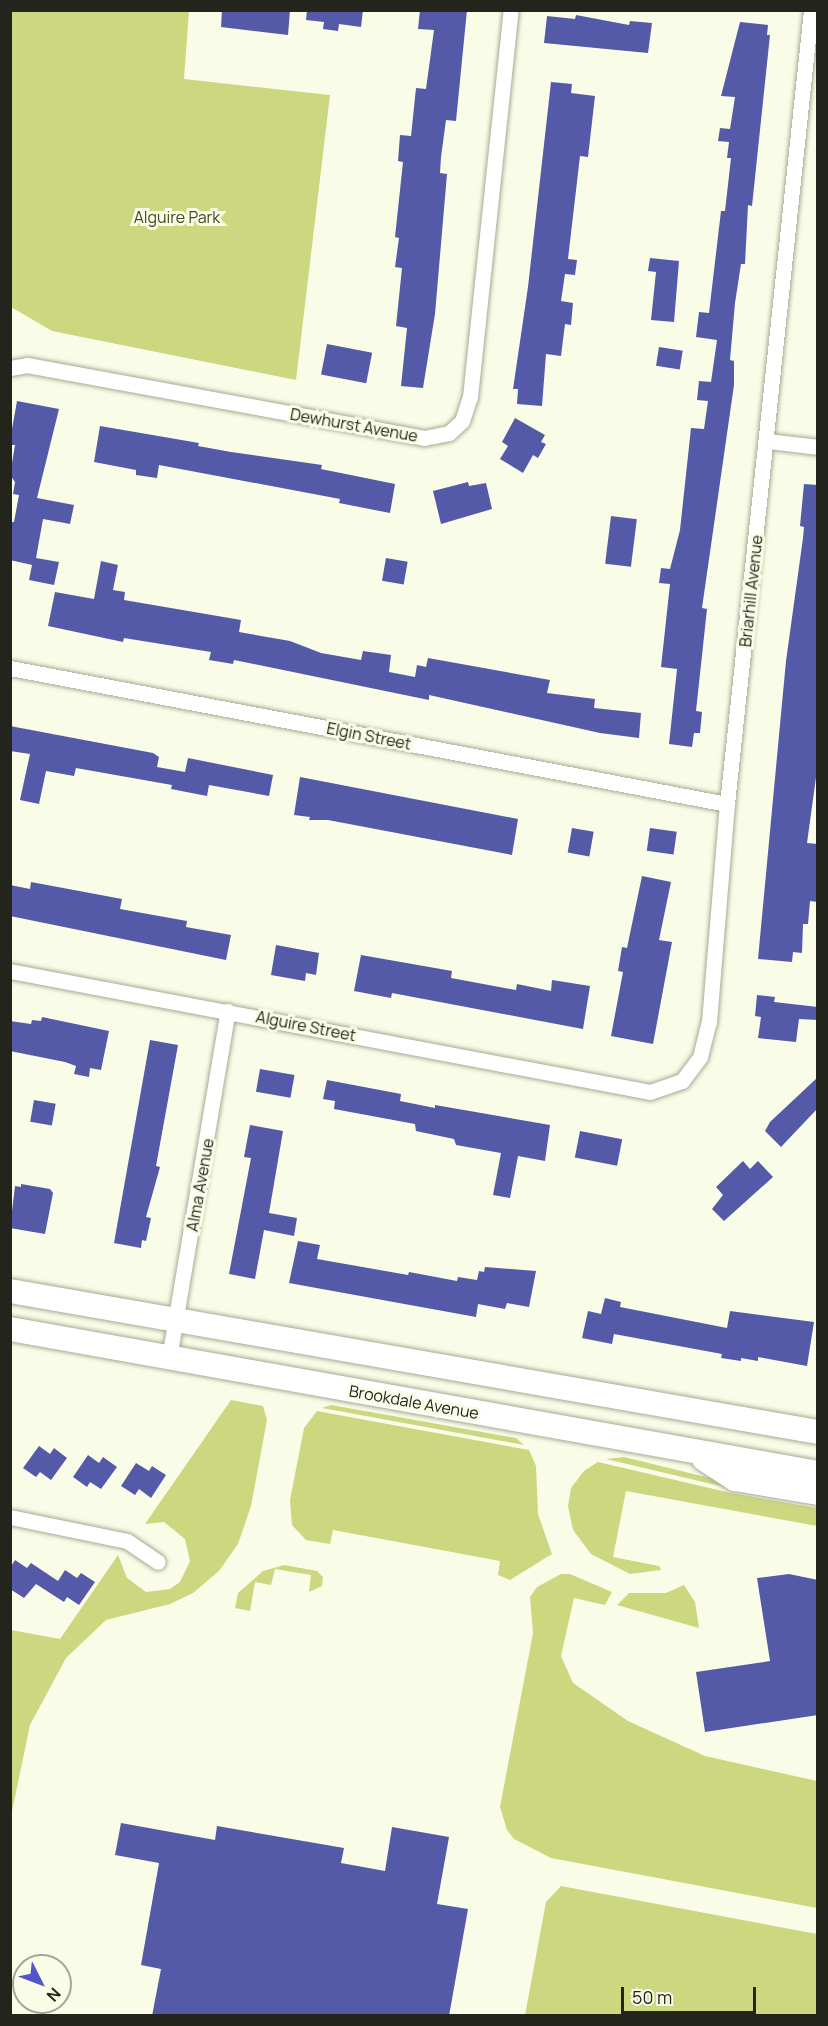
<!DOCTYPE html>
<html>
<head>
<meta charset="utf-8">
<style>
  body { margin:0 }
  #map { position:relative; width:828px; height:2026px; overflow:hidden; background:#f9fde7; font-family:Manrope,sans-serif }
  div>[style] { position:absolute }
  .green>* { inset:0; background:#ccd780 }
  .building>* { inset:0; background:#5459a8; transform-origin:0 0 }
  .roads { filter:drop-shadow(0 0 2px #a6aa95) drop-shadow(0 0 2px #a6aa95) }
  .minor>* { height:15px; margin:-7.5px; padding:0 7.5px; transform-origin:7.5px; border-radius:7.5px; background:#fff }
  .primary>* { height:24px; margin:-12px; padding:0 12px; transform-origin:12px; border-radius:12px; background:#fff }
  span { translate:-50% -50%; white-space:nowrap; text-align:center; line-height:1.15; -webkit-text-stroke:6px #f9fde7; paint-order:stroke }
  .park-label { font-size:16px; color:#444921 }
  .street-label { font-size:16px; color:#23241c }
  .frame { position:absolute; inset:0; border:12px solid #23241c; pointer-events:none }
  .north { position:absolute; left:12px; top:1954px; width:60px; height:60px; box-sizing:border-box; background:#f9fde7; border:2px solid #a3a696; border-radius:50%; rotate:132deg; font-size:16px; font-weight:700; line-height:24px; text-align:center; color:#23241c }
  .north::after { content:''; display:block; margin:auto; width:21px; height:27px; background:#5454cb; clip-path:polygon(50% 0,100% 100%,50% 72%,0 100%) }
  .scale { position:absolute; left:621px; top:1987px; width:135px; height:27px; box-sizing:border-box; border:3px solid #23241c; border-top:0; padding-left:8px; font-size:18px; line-height:21px; white-space:nowrap; color:#23241c; -webkit-text-stroke:4px #f9fde7; paint-order:stroke }
</style>
</head>
<body>
<div id="map">
  <div class="green">
    <i style="clip-path:polygon(10px 11px,189px 11px,184px 79px,330px 95px,296px 380px,52px 331px,11px 307px)"></i>
    <i style="clip-path:polygon(231px 1400px,263px 1406px,267px 1420px,251px 1506px,238px 1544px,219px 1571px,193px 1593px,170px 1604px,106px 1620px,66px 1658px,30px 1725px,11px 1816px,11px 1630px,60px 1639px,118px 1555px,127px 1578px,146px 1592px,170px 1589px,180px 1582px,190px 1561px,185px 1539px,164px 1522px,145px 1524px)"></i>
    <i style="clip-path:polygon(331px 1405px,516px 1438px,524px 1445px,322px 1408px)"></i>
    <i style="clip-path:polygon(317px 1411px,529px 1450px,536px 1466px,538px 1514px,552px 1554px,510px 1580px,498px 1575px,500px 1561px,333px 1530px,330px 1544px,306px 1540px,292px 1525px,290px 1500px,304px 1428px)"></i>
    <i style="clip-path:polygon(624px 1457px,718px 1480px,737px 1490px,606px 1459px)"></i>
    <i style="clip-path:polygon(598px 1462px,731px 1493px,817px 1508px,817px 1526px,626px 1491px,613px 1557px,659px 1566px,661px 1570px,630px 1574px,591px 1554px,573px 1530px,568px 1506px,571px 1488px,584px 1471px)"></i>
    <i style="clip-path:polygon(284px 1565px,317px 1571px,323px 1577px,322px 1586px,309px 1592px,311px 1575px,275px 1569px,271px 1585px,255px 1582px,250px 1611px,235px 1608px,238px 1593px,263px 1571px)"></i>
    <i style="clip-path:polygon(561px 1574px,570px 1574px,612px 1592px,605px 1605px,574px 1598px,561px 1656px,573px 1683px,628px 1721px,705px 1756px,817px 1781px,817px 1908px,551px 1858px,514px 1839px,507px 1830px,500px 1807px,533px 1633px,530px 1597px,537px 1587px)"></i>
    <i style="clip-path:polygon(684px 1585px,695px 1602px,699px 1628px,617px 1605px,629px 1593px,666px 1593px)"></i>
    <i style="clip-path:polygon(561px 1886px,817px 1934px,817px 2015px,525px 2015px,546px 1902px)"></i>
  </div>
  <div class="building">
    <i style="clip-path:polygon(222px 10px,290px 10px,288px 35px,221px 27px)"></i>
    <i style="clip-path:polygon(307px 10px,363px 10px,361px 27px,339px 24px,338px 31px,323px 29px,324px 22px,306px 20px)"></i>
    <i style="clip-path:polygon(420px 10px,467px 10px,456px 121px,446px 120px,441px 157px,440px 173px,447px 174px,435px 314px,423px 388px,401px 386px,407px 328px,396px 326px,402px 268px,395px 267px,399px 238px,395px 237px,403px 162px,398px 161px,400px 135px,411px 136px,416px 88px,426px 89px,434px 30px,418px 29px)"></i>
    <i style="clip-path:polygon(576px 15px,629px 25px,630px 21px,652px 23px,648px 53px,544px 43px,547px 16px,575px 19px)"></i>
    <i style="clip-path:polygon(740px 22px,768px 25px,767px 35px,770px 35px,752px 206px,748px 205px,745px 264px,741px 264px,735px 303px,730px 360px,734px 361px,734px 385px,702px 608px,707px 609px,696px 711px,702px 712px,700px 733px,694px 733px,692px 747px,669px 744px,677px 669px,661px 667px,670px 584px,659px 583px,661px 568px,670px 569px,680px 530px,691px 428px,704px 429px,708px 401px,697px 400px,699px 381px,711px 382px,717px 340px,696px 337px,699px 312px,709px 313px,721px 211px,725px 211px,731px 158px,727px 158px,729px 142px,718px 141px,720px 128px,730px 129px,735px 97px,721px 96px)"></i>
    <i style="clip-path:polygon(551px 82px,572px 84px,571px 93px,595px 96px,588px 157px,580px 156px,568px 259px,577px 260px,575px 275px,565px 274px,561px 301px,573px 303px,571px 325px,565px 324px,561px 356px,546px 354px,542px 406px,517px 404px,518px 389px,513px 389px,528px 287px)"></i>
    <i style="clip-path:polygon(650px 258px,679px 261px,674px 322px,651px 320px,656px 272px,648px 271px)"></i>
    <i style="left:327px;top:344px;width:46px;height:31px;rotate:11deg"></i>
    <i style="left:659px;top:347px;width:24px;height:19px;rotate:9deg"></i>
    <i style="clip-path:polygon(17px 401px,59px 409px,37px 498px,74px 505px,70px 524px,43px 519px,36px 558px,59px 562px,54px 585px,29px 580px,32px 565px,10px 560px,10px 522px,14px 522px,19px 495px,13px 494px,15px 482px,10px 475px,15px 445px,10px 445px,10px 440px)"></i>
    <i style="clip-path:polygon(515px 418px,545px 435px,541px 442px,546px 444px,538px 458px,533px 455px,523px 473px,500px 459px,508px 446px,502px 442px)"></i>
    <i style="clip-path:polygon(100px 426px,199px 443px,198px 446px,231px 452px,322px 465px,321px 469px,395px 484px,390px 513px,339px 503px,340px 499px,159px 465px,157px 478px,136px 475px,136px 470px,94px 462px)"></i>
    <i style="clip-path:polygon(468px 482px,469px 486px,486px 483px,492px 509px,441px 524px,433px 491px)"></i>
    <i style="clip-path:polygon(804px 484px,818px 485px,818px 763px,807px 843px,818px 844px,818px 902px,810px 901px,808px 924px,803px 924px,802px 953px,793px 952px,792px 962px,758px 959px,786px 661px,803px 538px,804px 527px,800px 526px)"></i>
    <i style="left:611px;top:516px;width:26px;height:48px;rotate:7deg"></i>
    <i style="left:386px;top:558px;width:22px;height:23px;rotate:10deg"></i>
    <i style="clip-path:polygon(101px 561px,118px 565px,113px 590px,125px 592px,124px 600px,241px 620px,239px 632px,290px 641px,321px 653px,361px 660px,363px 651px,391px 655px,389px 672px,415px 677px,417px 665px,426px 667px,428px 658px,550px 680px,547px 693px,595px 699px,594px 708px,641px 713px,639px 738px,600px 733px,429px 695px,429px 700px,234px 660px,233px 664px,209px 660px,211px 652px,124px 638px,123px 642px,48px 626px,55px 592px,94px 599px)"></i>
    <i style="clip-path:polygon(10px 726px,153px 753px,159px 757px,157px 767px,185px 772px,188px 758px,273px 775px,269px 796px,209px 785px,207px 796px,171px 789px,172px 785px,76px 768px,74px 776px,46px 771px,39px 804px,20px 800px,30px 754px,10px 751px)"></i>
    <i style="clip-path:polygon(300px 777px,518px 819px,512px 855px,328px 820px,309px 820px,310px 817px,294px 815px)"></i>
    <i style="left:572px;top:828px;width:22px;height:25px;rotate:10deg"></i>
    <i style="left:650px;top:828px;width:27px;height:23px;rotate:8deg"></i>
    <i style="clip-path:polygon(642px 876px,671px 882px,659px 940px,672px 942px,653px 1044px,611px 1036px,623px 972px,618px 971px,622px 947px,627px 948px)"></i>
    <i style="clip-path:polygon(31px 882px,122px 899px,120px 909px,187px 921px,186px 927px,231px 935px,226px 960px,10px 916px,10px 885px,30px 889px)"></i>
    <i style="clip-path:polygon(276px 945px,319px 953px,316px 975px,306px 973px,305px 981px,271px 975px)"></i>
    <i style="clip-path:polygon(361px 955px,452px 971px,451px 978px,516px 990px,517px 984px,551px 991px,552px 980px,590px 986px,583px 1029px,392px 993px,391px 998px,354px 991px)"></i>
    <i style="clip-path:polygon(757px 995px,775px 997px,774px 1002px,818px 1007px,818px 1020px,799px 1019px,796px 1042px,758px 1038px,761px 1017px,755px 1016px)"></i>
    <i style="clip-path:polygon(42px 1017px,109px 1031px,101px 1070px,90px 1068px,89px 1077px,74px 1074px,76px 1066px,65px 1062px,10px 1051px,10px 1021px,31px 1024px,32px 1020px,41px 1021px)"></i>
    <i style="clip-path:polygon(150px 1040px,178px 1045px,156px 1166px,160px 1167px,146px 1217px,151px 1218px,146px 1241px,142px 1240px,141px 1248px,114px 1243px)"></i>
    <i style="left:260px;top:1069px;width:35px;height:23px;rotate:10deg"></i>
    <i style="clip-path:polygon(818px 1077px,818px 1108px,781px 1147px,765px 1131px,770px 1122px)"></i>
    <i style="clip-path:polygon(327px 1080px,401px 1094px,400px 1101px,435px 1108px,435px 1105px,550px 1125px,545px 1161px,518px 1156px,510px 1198px,493px 1195px,501px 1153px,456px 1145px,454px 1139px,416px 1131px,415px 1124px,334px 1109px,335px 1101px,323px 1099px)"></i>
    <i style="left:34px;top:1100px;width:22px;height:22px;rotate:10deg"></i>
    <i style="clip-path:polygon(250px 1125px,283px 1131px,269px 1213px,297px 1218px,294px 1236px,264px 1230px,255px 1279px,229px 1274px,251px 1158px,244px 1157px)"></i>
    <i style="left:580px;top:1131px;width:43px;height:27px;rotate:11deg"></i>
    <i style="clip-path:polygon(743px 1161px,750px 1169px,758px 1161px,773px 1177px,724px 1221px,712px 1209px,723px 1195px,716px 1187px)"></i>
    <i style="clip-path:polygon(21px 1184px,50px 1189px,53px 1193px,45px 1234px,10px 1228px,15px 1186px,21px 1187px)"></i>
    <i style="clip-path:polygon(298px 1241px,320px 1245px,317px 1259px,408px 1275px,409px 1272px,457px 1281px,458px 1277px,477px 1280px,479px 1271px,484px 1272px,485px 1267px,536px 1271px,529px 1307px,507px 1303px,505px 1309px,478px 1304px,476px 1317px,289px 1283px)"></i>
    <i style="clip-path:polygon(605px 1298px,621px 1302px,620px 1307px,727px 1328px,730px 1311px,814px 1322px,807px 1366px,758px 1357px,758px 1361px,741px 1358px,741px 1361px,721px 1358px,722px 1354px,614px 1334px,612px 1344px,582px 1338px,588px 1311px,601px 1314px)"></i>
    <i style="clip-path:polygon(39px 1446px,50px 1454px,54px 1448px,67px 1458px,51px 1480px,40px 1472px,36px 1477px,23px 1468px)"></i>
    <i style="clip-path:polygon(88px 1455px,99px 1463px,103px 1457px,117px 1467px,101px 1489px,90px 1482px,87px 1487px,73px 1477px)"></i>
    <i style="clip-path:polygon(136px 1463px,149px 1471px,152px 1466px,166px 1475px,151px 1498px,139px 1489px,135px 1495px,121px 1486px)"></i>
    <i style="clip-path:polygon(15px 1560px,27px 1568px,31px 1563px,58px 1581px,65px 1570px,77px 1578px,81px 1573px,95px 1582px,79px 1605px,67px 1597px,64px 1602px,36px 1584px,24px 1598px,10px 1589px,10px 1568px)"></i>
    <i style="clip-path:polygon(789px 1574px,818px 1580px,818px 1715px,705px 1732px,696px 1672px,770px 1661px,757px 1578px)"></i>
    <i style="clip-path:polygon(121px 1823px,215px 1840px,217px 1826px,344px 1848px,341px 1863px,385px 1871px,392px 1827px,449px 1837px,437px 1904px,468px 1909px,449px 2016px,152px 2016px,161px 1969px,141px 1965px,159px 1863px,115px 1855px)"></i>
  </div>
  <div class="roads">
    <div class="minor">
      <i style="left:10px;top:368px;width:17px;rotate:-10deg"></i>
      <i style="left:27px;top:365px;width:404px;rotate:10.4deg"></i>
      <i style="left:424px;top:438px;width:25px;rotate:-11deg"></i>
      <i style="left:449px;top:433px;width:18px;rotate:-43deg"></i>
      <i style="left:462px;top:421px;width:25px;rotate:-72deg"></i>
      <i style="left:470px;top:397px;width:389px;rotate:-84deg"></i>
      <i style="left:768px;top:441px;width:50px;rotate:6.8deg"></i>
      <i style="left:10px;top:668px;width:730px;rotate:10.74deg"></i>
      <i style="left:10px;top:971px;width:651px;rotate:10.71deg"></i>
      <i style="left:650px;top:1092px;width:34px;rotate:-19deg"></i>
      <i style="left:682px;top:1081px;width:30px;rotate:-53deg"></i>
      <i style="left:700px;top:1057px;width:36px;rotate:-76deg"></i>
      <i style="left:709px;top:1022px;width:219px;rotate:-85.3deg"></i>
      <i style="left:727px;top:804px;width:798px;rotate:-83.96deg"></i>
      <i style="left:169px;top:1358px;width:352px;rotate:-80.4deg"></i>
      <i style="left:10px;top:1517px;width:119px;rotate:11.6deg"></i>
      <i style="left:127px;top:1541px;width:37px;rotate:34deg"></i>
    </div>
    <div class="primary">
      <i style="left:10px;top:1291px;width:820px;rotate:9.9deg"></i>
      <i style="left:10px;top:1329px;width:821px;rotate:10.11deg"></i>
      <i style="left:704px;top:1459px;width:37px;rotate:33deg"></i>
      <i style="left:735px;top:1479px;width:84px;rotate:9.6deg"></i>
    </div>
  </div>
  <div class="park-label">
    <span style="left:177px;top:217px">Alguire Park</span>
  </div>
  <div class="street-label">
    <span style="left:354px;top:425px;rotate:10deg">Dewhurst Avenue</span>
    <span style="left:751px;top:591px;rotate:-84deg">Briarhill Avenue</span>
    <span style="left:369px;top:736px;rotate:11deg">Elgin Street</span>
    <span style="left:306px;top:1026px;rotate:11deg">Alguire Street</span>
    <span style="left:200px;top:1185px;rotate:-80deg">Alma Avenue</span>
    <span style="left:414px;top:1402px;rotate:10deg">Brookdale Avenue</span>
  </div>
  <div class="frame"></div>
  <div class="north">N</div>
  <div class="scale">50 m</div>
</div>
</body>
</html>
